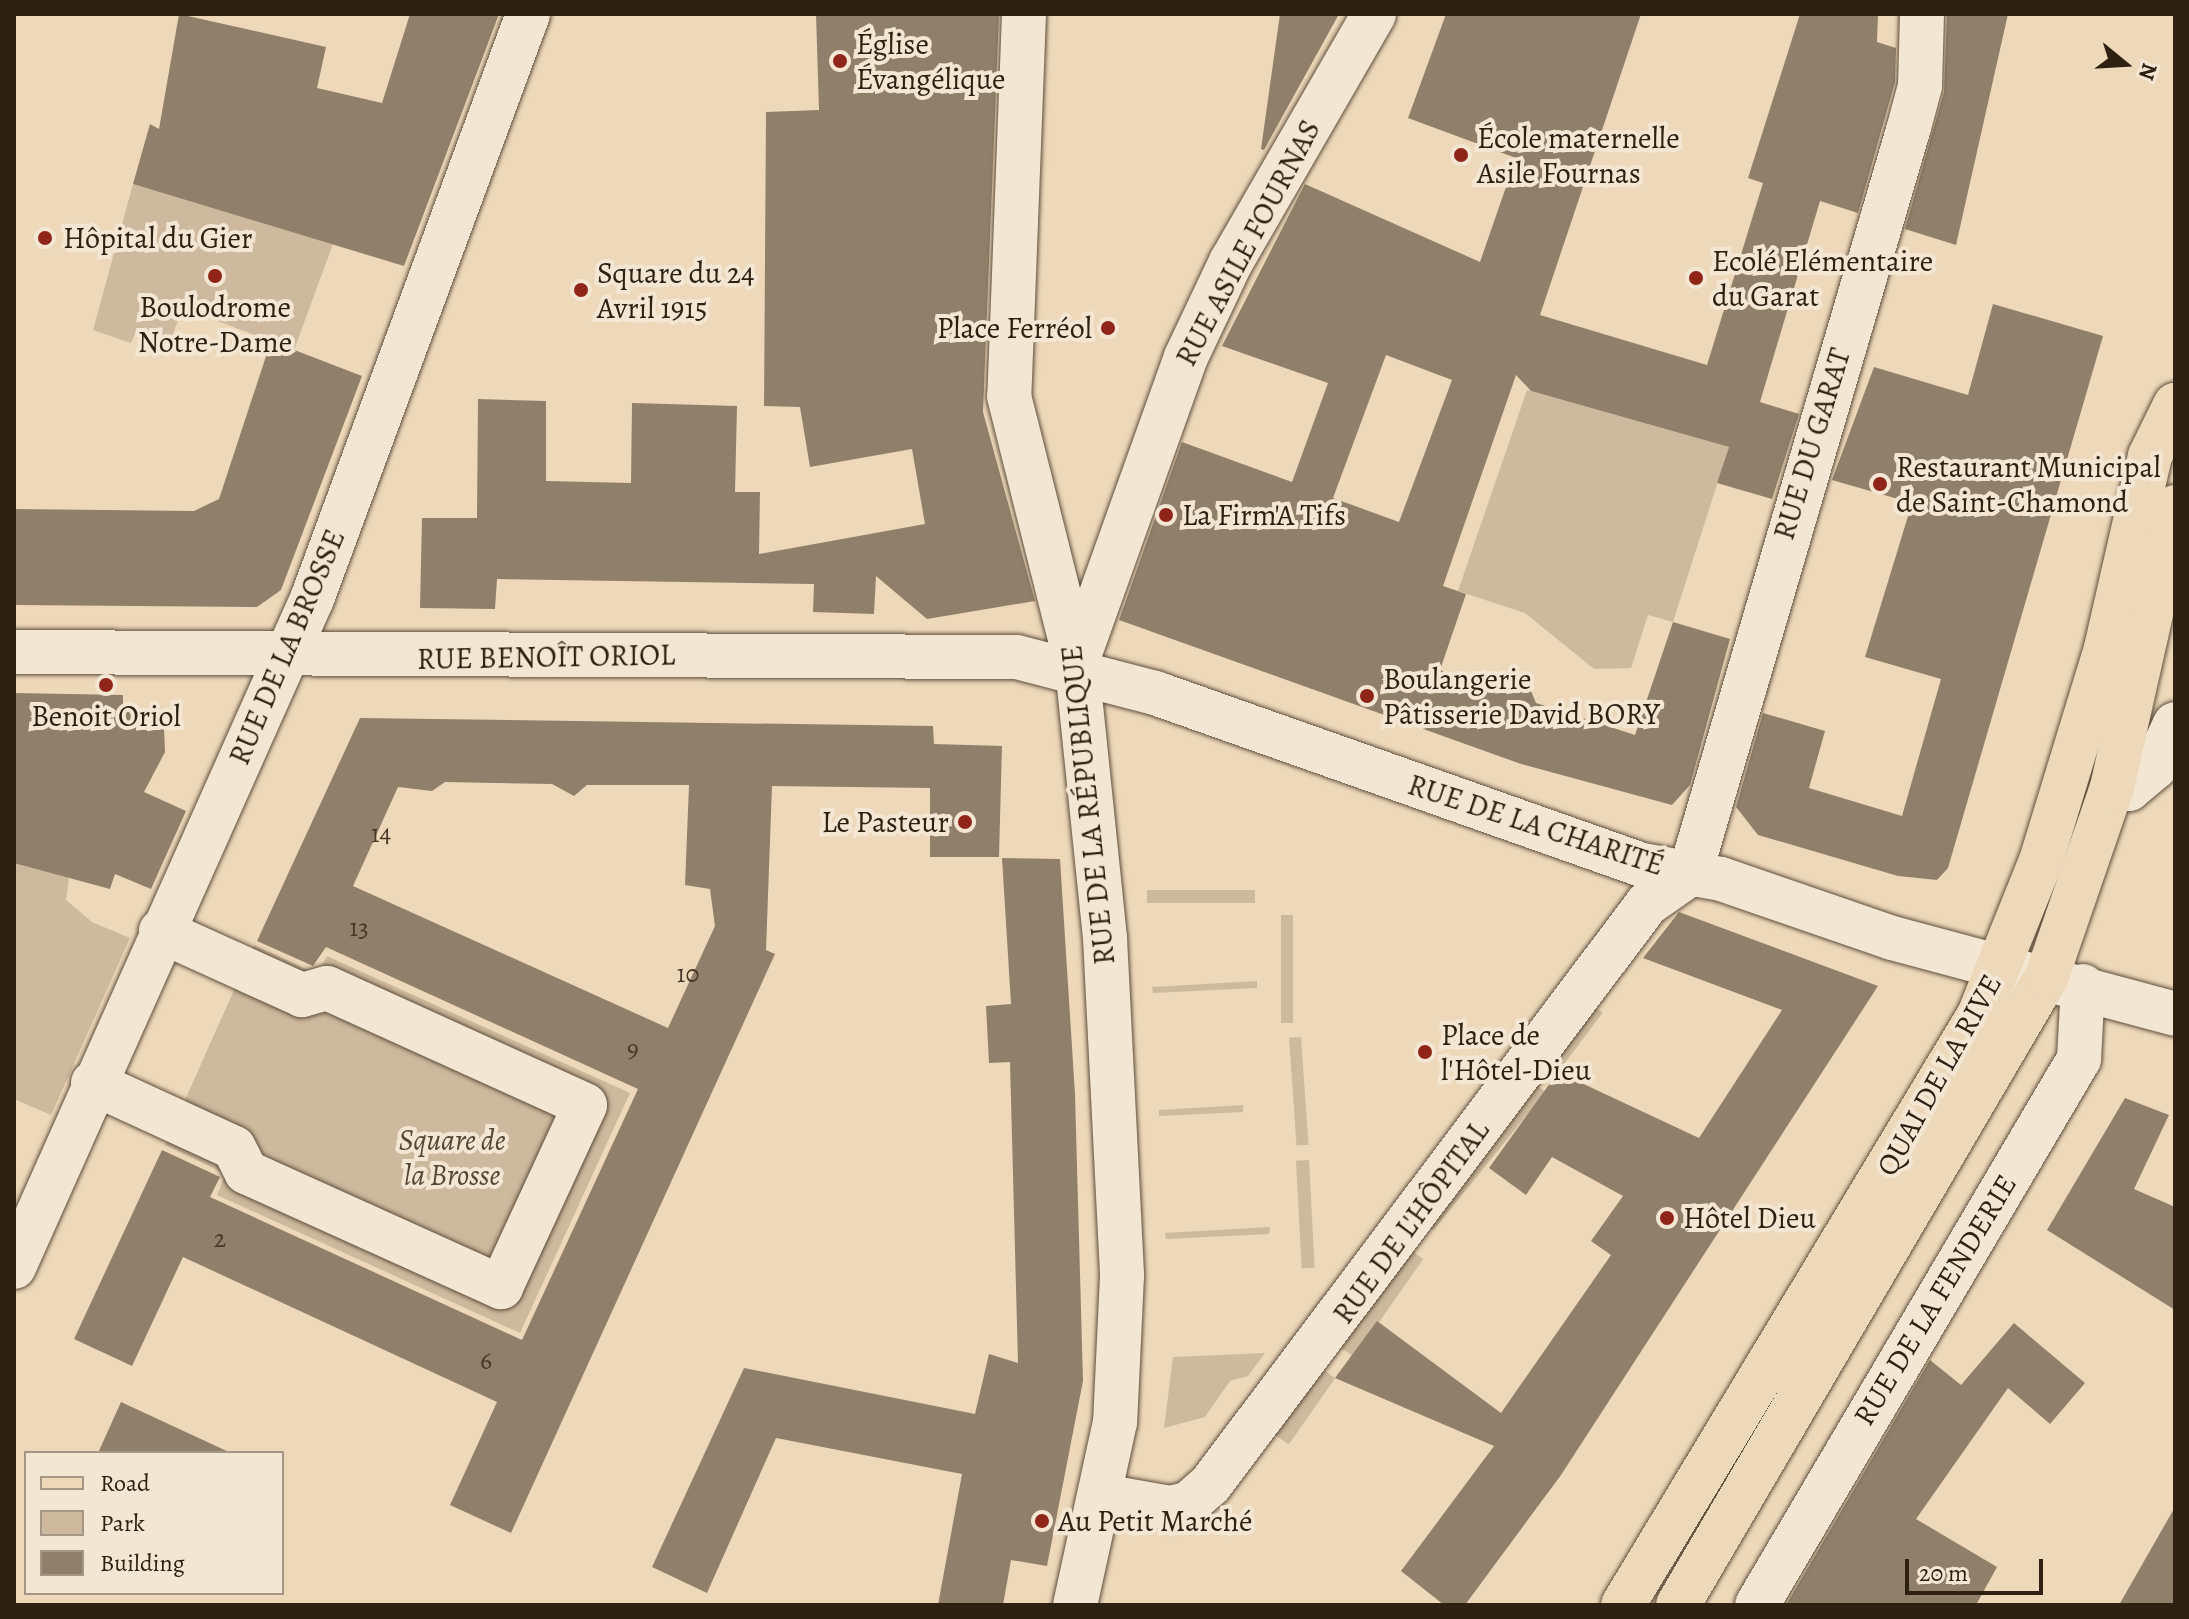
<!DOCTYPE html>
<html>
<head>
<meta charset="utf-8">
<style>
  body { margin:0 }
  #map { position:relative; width:2189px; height:1619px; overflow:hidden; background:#edd8b9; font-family:Alegreya,serif }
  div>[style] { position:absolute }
  .green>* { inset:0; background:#cdb99d; transform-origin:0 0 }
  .building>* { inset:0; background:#918069 }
  .roads { filter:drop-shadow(0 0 2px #5e4f3c) drop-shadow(0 0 2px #5e4f3c) }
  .street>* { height:44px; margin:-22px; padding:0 22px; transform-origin:22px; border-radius:22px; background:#f3e6d2 }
  .secondary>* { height:44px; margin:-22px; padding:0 22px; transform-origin:22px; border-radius:22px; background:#f3e6d2 }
  .primary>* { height:44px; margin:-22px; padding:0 22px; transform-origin:22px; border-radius:22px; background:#edd8b9 }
  .dots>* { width:22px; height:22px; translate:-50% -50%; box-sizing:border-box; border:4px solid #f3e6d2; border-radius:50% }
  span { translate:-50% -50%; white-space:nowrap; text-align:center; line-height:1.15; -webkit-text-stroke:8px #f3e6d2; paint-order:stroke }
  .number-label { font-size:26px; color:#473928 }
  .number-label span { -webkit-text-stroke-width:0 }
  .poi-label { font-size:30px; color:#2e2112 }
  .left { translate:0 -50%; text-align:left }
  .right { translate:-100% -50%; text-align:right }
  .street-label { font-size:30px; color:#2e2112 }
  .park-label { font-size:30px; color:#564735; font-style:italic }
  .frame { position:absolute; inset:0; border:16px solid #2e2112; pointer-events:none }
  .legend { position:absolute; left:24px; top:1451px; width:260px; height:144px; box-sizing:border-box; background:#f3e6d2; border:2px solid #a49785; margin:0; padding:10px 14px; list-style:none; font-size:24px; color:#2e2112 }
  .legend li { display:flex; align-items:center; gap:16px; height:40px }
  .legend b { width:40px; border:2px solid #a49785 }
  .north { position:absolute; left:2085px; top:24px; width:80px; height:80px; -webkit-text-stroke:6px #f3e6d2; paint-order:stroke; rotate:108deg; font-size:22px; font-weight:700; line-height:32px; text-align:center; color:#2e2112 }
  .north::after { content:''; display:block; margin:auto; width:28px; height:36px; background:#2e2112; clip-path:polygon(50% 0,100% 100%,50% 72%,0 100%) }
  .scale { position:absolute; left:1905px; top:1559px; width:138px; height:36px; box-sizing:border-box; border:4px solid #2e2112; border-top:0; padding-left:10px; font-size:24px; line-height:28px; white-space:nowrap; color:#2e2112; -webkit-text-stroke:6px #f3e6d2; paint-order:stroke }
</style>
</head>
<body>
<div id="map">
  <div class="green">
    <i style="clip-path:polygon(133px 184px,333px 244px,294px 350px,183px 308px,170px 341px,137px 329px,131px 343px,93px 330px)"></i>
    <i style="clip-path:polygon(1527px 390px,1729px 447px,1673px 622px,1648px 615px,1631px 668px,1594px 669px,1525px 613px,1458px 591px)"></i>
    <i style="clip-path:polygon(14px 847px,69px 878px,66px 900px,92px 922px,130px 938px,51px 1115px,14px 1099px)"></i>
    <i style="left:1255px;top:890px;width:13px;height:108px;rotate:90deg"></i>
    <i style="left:1281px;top:915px;width:12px;height:108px"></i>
    <i style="clip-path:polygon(254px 945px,317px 974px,327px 956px,630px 1093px,520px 1333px,217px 1195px,226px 1174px,165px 1145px)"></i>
    <i style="clip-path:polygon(1257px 981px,1257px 988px,1153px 993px,1152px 987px)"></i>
    <i style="left:1586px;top:1000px;width:21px;height:80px;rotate:37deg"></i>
    <i style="left:1301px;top:1037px;width:108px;height:12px;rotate:86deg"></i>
    <i style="left:1529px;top:1079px;width:21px;height:178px;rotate:39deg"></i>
    <i style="clip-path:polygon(1243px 1105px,1243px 1112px,1159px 1116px,1159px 1110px)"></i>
    <i style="left:1309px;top:1160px;width:108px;height:13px;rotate:87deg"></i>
    <i style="clip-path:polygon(1270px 1227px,1269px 1234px,1166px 1239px,1165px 1233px)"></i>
    <i style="left:1406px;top:1247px;width:21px;height:120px;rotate:35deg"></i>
    <i style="clip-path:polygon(1265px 1353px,1248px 1376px,1230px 1381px,1205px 1417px,1164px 1428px,1173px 1357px)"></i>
    <i style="left:1318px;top:1366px;width:21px;height:81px;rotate:35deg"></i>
  </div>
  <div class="building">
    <i style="clip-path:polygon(179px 14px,326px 47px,317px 88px,382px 103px,410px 14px,499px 14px,404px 266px,133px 184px,150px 124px,159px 129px)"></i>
    <i style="clip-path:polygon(816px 14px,999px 14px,983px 412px,1035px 601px,927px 619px,876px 576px,874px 614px,813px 612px,814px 584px,497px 579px,495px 609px,420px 608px,422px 518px,477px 518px,478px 399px,546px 401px,546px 481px,631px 483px,632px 403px,737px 406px,735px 492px,760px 492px,759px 554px,925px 524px,912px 449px,810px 467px,800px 407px,764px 406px,766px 112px,819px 110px)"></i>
    <i style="clip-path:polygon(1280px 14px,1339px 14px,1264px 150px,1261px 149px)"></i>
    <i style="clip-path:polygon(evenodd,1446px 14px,1641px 14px,1540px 315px,1707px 365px,1763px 183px,1748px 178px,1800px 14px,1878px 14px,1877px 42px,1896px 48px,1895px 82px,1858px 213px,1820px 201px,1760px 402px,1799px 414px,1772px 499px,1717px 483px,1729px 447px,1531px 391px,1516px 375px,1443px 586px,1466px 594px,1440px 670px,1494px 690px,1523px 672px,1536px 703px,1635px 735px,1673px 622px,1730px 639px,1690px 785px,1672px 805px,1521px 764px,1119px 620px,1182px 442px,1292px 482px,1328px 383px,1222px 346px,1305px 184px,1480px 262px,1516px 158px,1408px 118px,1446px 14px,1386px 355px,1452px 380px,1399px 522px,1333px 498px,1386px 355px)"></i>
    <i style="clip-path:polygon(1947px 14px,2008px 14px,1956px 245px,1905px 229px,1944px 92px)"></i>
    <i style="clip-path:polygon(1993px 304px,2103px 336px,1948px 868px,1937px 880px,1898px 876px,1758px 835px,1736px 807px,1763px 713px,1825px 731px,1809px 788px,1902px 816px,1941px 679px,1865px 657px,1912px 503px,1832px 480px,1874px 367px,1968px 395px)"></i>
    <i style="clip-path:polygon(271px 341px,362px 376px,281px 590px,257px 607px,14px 605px,14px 509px,194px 511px,219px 499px)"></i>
    <i style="clip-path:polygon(14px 693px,123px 695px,123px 709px,164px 727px,165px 752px,144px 792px,186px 811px,151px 889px,115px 874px,110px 889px,14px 863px)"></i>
    <i style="clip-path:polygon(evenodd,360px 718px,933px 726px,934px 744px,1002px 746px,999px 857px,930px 857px,930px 788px,772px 786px,766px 950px,775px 954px,511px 1533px,450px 1505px,497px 1402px,183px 1257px,132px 1366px,74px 1339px,162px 1150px,220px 1177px,210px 1197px,522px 1340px,638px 1089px,326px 947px,313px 966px,257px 941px,360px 718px,445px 782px,552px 784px,574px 796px,587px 785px,689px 785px,685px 885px,710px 889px,715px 926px,668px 1028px,353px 886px,398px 787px,432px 791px,445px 782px)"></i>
    <i style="clip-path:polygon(1002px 858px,1060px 859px,1075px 1094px,1083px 1381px,1047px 1566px,1011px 1560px,1003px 1605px,938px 1605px,962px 1474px,776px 1438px,707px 1593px,652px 1567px,744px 1368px,975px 1414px,989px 1354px,1018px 1363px,1010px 1062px,989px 1063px,986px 1006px,1011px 1004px)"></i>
    <i style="clip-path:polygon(1679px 912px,1878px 986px,1561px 1475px,1465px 1605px,1444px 1605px,1401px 1571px,1494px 1446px,1335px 1378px,1377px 1321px,1501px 1413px,1611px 1255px,1591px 1241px,1623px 1196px,1552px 1157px,1526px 1195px,1489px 1168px,1558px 1072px,1699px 1138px,1782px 1010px,1643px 958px)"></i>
    <i style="clip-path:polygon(2125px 1098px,2169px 1115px,2134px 1189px,2175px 1207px,2175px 1310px,2047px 1230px)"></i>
    <i style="clip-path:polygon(2014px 1323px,2085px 1383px,2050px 1424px,2008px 1388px,1916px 1519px,1997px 1567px,1976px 1605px,1786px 1605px,1930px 1360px,1961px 1385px)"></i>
    <i style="clip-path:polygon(121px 1402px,231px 1453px,98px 1453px)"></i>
    <i style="clip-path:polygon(2175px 1507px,2175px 1605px,2119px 1605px)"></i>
  </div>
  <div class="roads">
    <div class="street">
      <i style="left:1024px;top:14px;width:382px;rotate:92.2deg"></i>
      <i style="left:1009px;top:396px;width:279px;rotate:75.9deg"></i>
      <i style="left:1077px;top:667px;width:272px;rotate:84.1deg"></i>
      <i style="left:1105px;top:938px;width:338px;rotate:87.1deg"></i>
      <i style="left:1122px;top:1276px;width:146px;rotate:92.7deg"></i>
      <i style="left:1115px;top:1422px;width:187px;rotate:102.3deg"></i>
      <i style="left:1080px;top:653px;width:314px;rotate:-70.3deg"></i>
      <i style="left:1186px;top:357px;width:105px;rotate:-64.7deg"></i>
      <i style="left:1231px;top:262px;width:286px;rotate:-60deg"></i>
      <i style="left:2112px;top:787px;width:17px;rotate:7deg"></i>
      <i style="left:2129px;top:789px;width:34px;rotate:-40deg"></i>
      <i style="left:2155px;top:767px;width:47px;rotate:-65.1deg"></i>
      <i style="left:93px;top:1083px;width:155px;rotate:24.7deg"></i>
      <i style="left:234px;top:1148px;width:27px;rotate:63deg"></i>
      <i style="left:246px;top:1172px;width:280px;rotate:24.3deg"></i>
      <i style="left:501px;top:1287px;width:200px;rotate:-65.2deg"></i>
      <i style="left:585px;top:1105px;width:283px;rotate:-155.6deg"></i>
      <i style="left:327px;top:988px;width:26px;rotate:164deg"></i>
      <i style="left:302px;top:995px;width:155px;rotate:-155.6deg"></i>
      <i style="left:14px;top:1267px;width:731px;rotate:-65.96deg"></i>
      <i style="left:312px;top:599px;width:624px;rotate:-69.73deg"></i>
      <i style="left:1102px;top:1496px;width:69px;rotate:10deg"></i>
      <i style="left:1170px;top:1508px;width:18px;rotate:-13deg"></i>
      <i style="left:1188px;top:1504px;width:29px;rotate:-41deg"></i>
      <i style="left:1210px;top:1485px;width:727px;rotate:-53.05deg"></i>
      <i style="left:1647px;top:904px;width:52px;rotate:-34.9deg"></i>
      <i style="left:1690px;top:874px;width:778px;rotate:-73.66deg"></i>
      <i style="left:1909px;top:127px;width:42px;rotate:-75deg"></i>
      <i style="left:1920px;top:86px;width:72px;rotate:-88.4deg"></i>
      <i style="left:1757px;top:1605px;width:634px;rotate:-59.47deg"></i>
      <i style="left:2079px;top:1059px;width:73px;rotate:-86.9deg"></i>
    </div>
    <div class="secondary">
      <i style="left:14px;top:652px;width:1003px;rotate:0.29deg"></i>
      <i style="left:1017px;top:657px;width:143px;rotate:14.6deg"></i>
      <i style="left:1155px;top:693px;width:516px;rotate:19.45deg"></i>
      <i style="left:1642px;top:865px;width:80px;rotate:10deg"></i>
      <i style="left:1721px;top:879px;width:181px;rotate:19deg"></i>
      <i style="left:1892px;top:938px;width:293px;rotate:15deg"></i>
    </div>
    <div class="primary">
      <i style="left:1623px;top:1605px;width:689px;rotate:-58.89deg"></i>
      <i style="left:1979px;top:1015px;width:166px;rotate:-68.1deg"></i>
      <i style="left:2041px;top:861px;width:223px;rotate:-73deg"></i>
      <i style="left:2106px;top:648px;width:197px;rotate:-77.1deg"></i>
      <i style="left:2150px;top:456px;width:57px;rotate:-63.9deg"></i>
      <i style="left:1678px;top:1605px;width:729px;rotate:-59.6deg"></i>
      <i style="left:2047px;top:976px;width:200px;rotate:-71deg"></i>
      <i style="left:2112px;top:787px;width:287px;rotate:-77.3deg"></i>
    </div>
  </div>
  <div class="dots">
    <i style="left:840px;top:61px;background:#8f2418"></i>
    <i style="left:1461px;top:155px;background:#8f2418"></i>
    <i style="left:45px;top:238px;background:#8f2418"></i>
    <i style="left:215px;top:276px;background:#8f2418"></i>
    <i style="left:1696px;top:278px;background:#8f2418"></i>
    <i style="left:581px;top:290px;background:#8f2418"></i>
    <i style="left:1108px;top:328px;background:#8f2418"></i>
    <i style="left:1880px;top:484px;background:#8f2418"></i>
    <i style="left:1166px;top:515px;background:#8f2418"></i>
    <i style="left:106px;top:685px;background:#8f2418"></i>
    <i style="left:1367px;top:696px;background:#8f2418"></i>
    <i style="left:965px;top:822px;background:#8f2418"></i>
    <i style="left:1425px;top:1052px;background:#8f2418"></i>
    <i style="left:1667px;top:1218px;background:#8f2418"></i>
    <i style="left:1042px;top:1521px;background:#8f2418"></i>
  </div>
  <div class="number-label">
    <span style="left:381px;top:834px">14</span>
    <span style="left:359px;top:928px">13</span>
    <span style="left:688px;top:974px">10</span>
    <span style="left:633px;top:1049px">9</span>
    <span style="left:220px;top:1239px">2</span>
    <span style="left:486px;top:1361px">6</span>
  </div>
  <div class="poi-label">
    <span class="left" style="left:856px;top:61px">Église<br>Évangélique</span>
    <span class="left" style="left:1477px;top:155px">École maternelle<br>Asile Fournas</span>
    <span class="left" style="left:63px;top:238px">Hôpital du Gier</span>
    <span class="left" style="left:1712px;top:278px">Ecolé Elémentaire<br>du Garat</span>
    <span class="left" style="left:597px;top:290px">Square du 24<br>Avril 1915</span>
    <span style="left:215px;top:324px">Boulodrome<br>Notre-Dame</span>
    <span class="right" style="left:1092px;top:328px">Place Ferréol</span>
    <span class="left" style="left:1896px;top:484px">Restaurant Municipal<br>de Saint-Chamond</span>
    <span class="left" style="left:1182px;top:515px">La Firm'A Tifs</span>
    <span class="left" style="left:1383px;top:696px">Boulangerie<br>Pâtisserie David BORY</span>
    <span style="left:106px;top:716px">Benoit Oriol</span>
    <span class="right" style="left:949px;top:822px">Le Pasteur</span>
    <span class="left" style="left:1441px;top:1052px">Place de<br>l'Hôtel-Dieu</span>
    <span class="left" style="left:1683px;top:1218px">Hôtel Dieu</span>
    <span class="left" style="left:1058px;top:1521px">Au Petit Marché</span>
  </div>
  <div class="street-label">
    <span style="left:1248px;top:243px;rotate:-62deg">RUE ASILE FOURNAS</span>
    <span style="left:1812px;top:444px;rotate:-73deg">RUE DU GARAT</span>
    <span style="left:287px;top:647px;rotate:-67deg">RUE DE LA BROSSE</span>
    <span style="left:546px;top:657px;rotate:-1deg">RUE BENOÎT ORIOL</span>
    <span style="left:1088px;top:805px;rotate:-96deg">RUE DE LA RÉPUBLIQUE</span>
    <span style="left:1536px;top:825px;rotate:18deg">RUE DE LA CHARITÉ</span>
    <span style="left:1939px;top:1075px;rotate:-61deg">QUAI DE LA RIVE</span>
    <span style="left:1411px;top:1222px;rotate:-54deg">RUE DE L'HÔPITAL</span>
    <span style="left:1935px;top:1300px;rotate:-59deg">RUE DE LA FENDERIE</span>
  </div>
  <div class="park-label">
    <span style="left:452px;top:1157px">Square de<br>la Brosse</span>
  </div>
  <div class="frame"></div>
  <ul class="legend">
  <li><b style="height:10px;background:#edd8b9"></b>Road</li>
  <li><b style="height:22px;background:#cdb99d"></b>Park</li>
  <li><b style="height:22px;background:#918069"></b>Building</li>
  </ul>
  <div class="north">N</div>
  <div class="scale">20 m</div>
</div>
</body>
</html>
